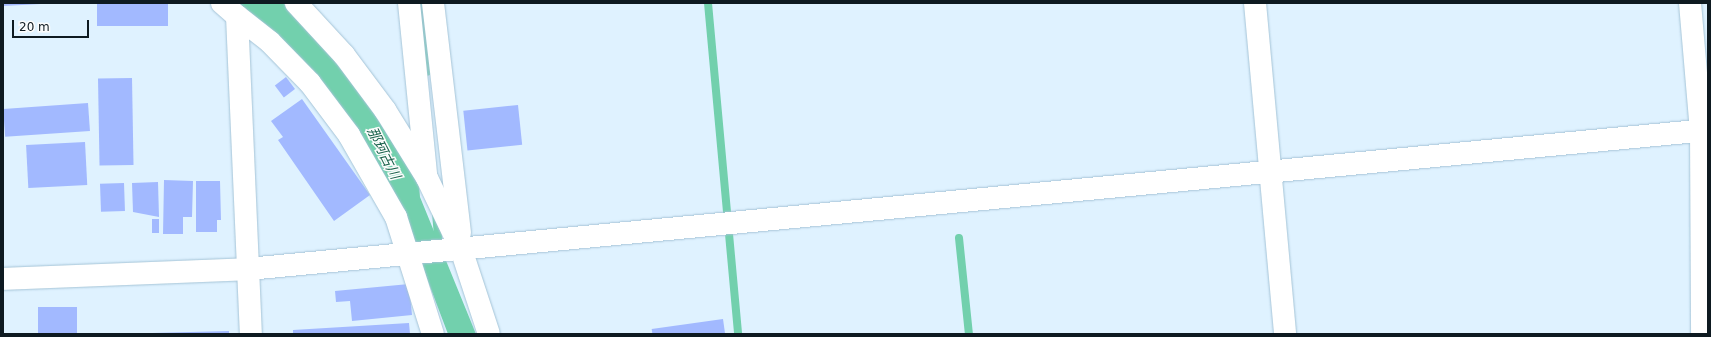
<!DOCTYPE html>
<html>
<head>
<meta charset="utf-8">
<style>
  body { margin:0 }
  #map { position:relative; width:1711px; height:337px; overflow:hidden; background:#dff2ff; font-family:"DejaVu Sans","Noto Sans JP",sans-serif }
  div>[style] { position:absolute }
  .water>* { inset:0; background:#72d0ad }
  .stream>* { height:8px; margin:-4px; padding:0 4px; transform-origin:4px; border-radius:4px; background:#72d0ad }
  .building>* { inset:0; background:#a2b9ff; transform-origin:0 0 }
  .roads { filter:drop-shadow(0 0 1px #a5c4d7) drop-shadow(0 0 1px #a5c4d7) }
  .minor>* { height:22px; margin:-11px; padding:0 11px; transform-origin:11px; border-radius:11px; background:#fff }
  span { translate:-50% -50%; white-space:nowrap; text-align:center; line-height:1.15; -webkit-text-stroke:3px #fcfcfc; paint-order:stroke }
  .water-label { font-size:14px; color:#19624b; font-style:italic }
  .frame { position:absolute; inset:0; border:4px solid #0e1a21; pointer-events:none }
  .scale { position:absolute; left:12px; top:20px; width:77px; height:18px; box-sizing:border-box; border:2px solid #0e1a21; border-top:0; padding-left:5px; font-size:12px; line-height:14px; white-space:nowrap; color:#0e1a21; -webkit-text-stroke:3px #fcfcfc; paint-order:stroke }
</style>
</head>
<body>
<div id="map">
  <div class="water">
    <i style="clip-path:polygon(234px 3px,283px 3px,339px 58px,419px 185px,420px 197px,476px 334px,448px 334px,400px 208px)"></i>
  </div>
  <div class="stream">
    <i style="left:422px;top:3px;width:69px;rotate:85.9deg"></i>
    <i style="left:708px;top:3px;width:332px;rotate:84.8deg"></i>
    <i style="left:436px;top:213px;width:37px;rotate:85deg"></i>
    <i style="left:959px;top:238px;width:97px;rotate:84.1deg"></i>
  </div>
  <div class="building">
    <i style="clip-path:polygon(3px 3px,41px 3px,41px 4px,3px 6px)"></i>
    <i style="left:97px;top:3px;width:71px;height:23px"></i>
    <i style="left:286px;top:77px;width:15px;height:14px;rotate:53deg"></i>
    <i style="left:132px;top:78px;width:87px;height:34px;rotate:89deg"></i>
    <i style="clip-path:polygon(302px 99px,370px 195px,334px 221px,278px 140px,283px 137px,271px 121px)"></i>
    <i style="left:88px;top:103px;width:28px;height:85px;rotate:86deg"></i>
    <i style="left:518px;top:105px;width:40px;height:55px;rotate:84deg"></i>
    <i style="left:85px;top:142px;width:43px;height:59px;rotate:87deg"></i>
    <i style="clip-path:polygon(164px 180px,193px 181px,192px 217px,183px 217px,183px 234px,163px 234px)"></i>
    <i style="clip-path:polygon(196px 181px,220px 181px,221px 220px,217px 220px,217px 232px,196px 232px)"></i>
    <i style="clip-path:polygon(158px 182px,159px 217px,133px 212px,132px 183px)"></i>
    <i style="left:124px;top:183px;width:28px;height:24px;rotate:88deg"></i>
    <i style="left:152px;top:219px;width:7px;height:14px"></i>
    <i style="clip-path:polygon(409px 284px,412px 315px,352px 321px,350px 301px,336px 302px,335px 291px)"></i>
    <i style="left:38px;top:307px;width:39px;height:26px"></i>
    <i style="left:723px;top:319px;width:15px;height:72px;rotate:82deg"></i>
    <i style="clip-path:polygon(409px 323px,410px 334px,293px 334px,293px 330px)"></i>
    <i style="clip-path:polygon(229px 331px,229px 334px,152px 334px,152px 333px)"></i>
  </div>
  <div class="roads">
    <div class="minor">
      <i style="left:222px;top:3px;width:20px;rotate:41deg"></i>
      <i style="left:237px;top:16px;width:318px;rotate:87.5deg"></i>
      <i style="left:296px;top:3px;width:71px;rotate:47.3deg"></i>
      <i style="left:344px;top:55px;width:69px;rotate:53.3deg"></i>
      <i style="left:385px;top:110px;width:80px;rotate:58.3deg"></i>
      <i style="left:427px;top:178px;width:79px;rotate:64.4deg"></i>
      <i style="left:461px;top:249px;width:89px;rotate:71.8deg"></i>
      <i style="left:409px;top:3px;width:171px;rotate:84.3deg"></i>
      <i style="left:433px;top:3px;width:231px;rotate:83.3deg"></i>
      <i style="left:1255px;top:3px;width:332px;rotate:84.8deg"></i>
      <i style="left:1690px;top:3px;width:128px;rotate:85.1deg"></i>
      <i style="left:1701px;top:131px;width:203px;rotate:89.7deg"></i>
      <i style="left:237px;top:16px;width:42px;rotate:38.2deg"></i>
      <i style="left:270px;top:42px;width:57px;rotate:45.7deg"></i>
      <i style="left:310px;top:83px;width:65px;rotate:53.1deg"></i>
      <i style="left:349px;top:135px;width:95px;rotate:60.2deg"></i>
      <i style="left:396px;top:217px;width:123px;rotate:72.5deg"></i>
      <i style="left:3px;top:279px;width:245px;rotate:-2.3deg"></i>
      <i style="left:248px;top:269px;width:1467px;rotate:-5.44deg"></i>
    </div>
  </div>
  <div class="water-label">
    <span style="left:384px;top:153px;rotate:63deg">那珂古川</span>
  </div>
  <div class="frame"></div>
  <div class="scale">20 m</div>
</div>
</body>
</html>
